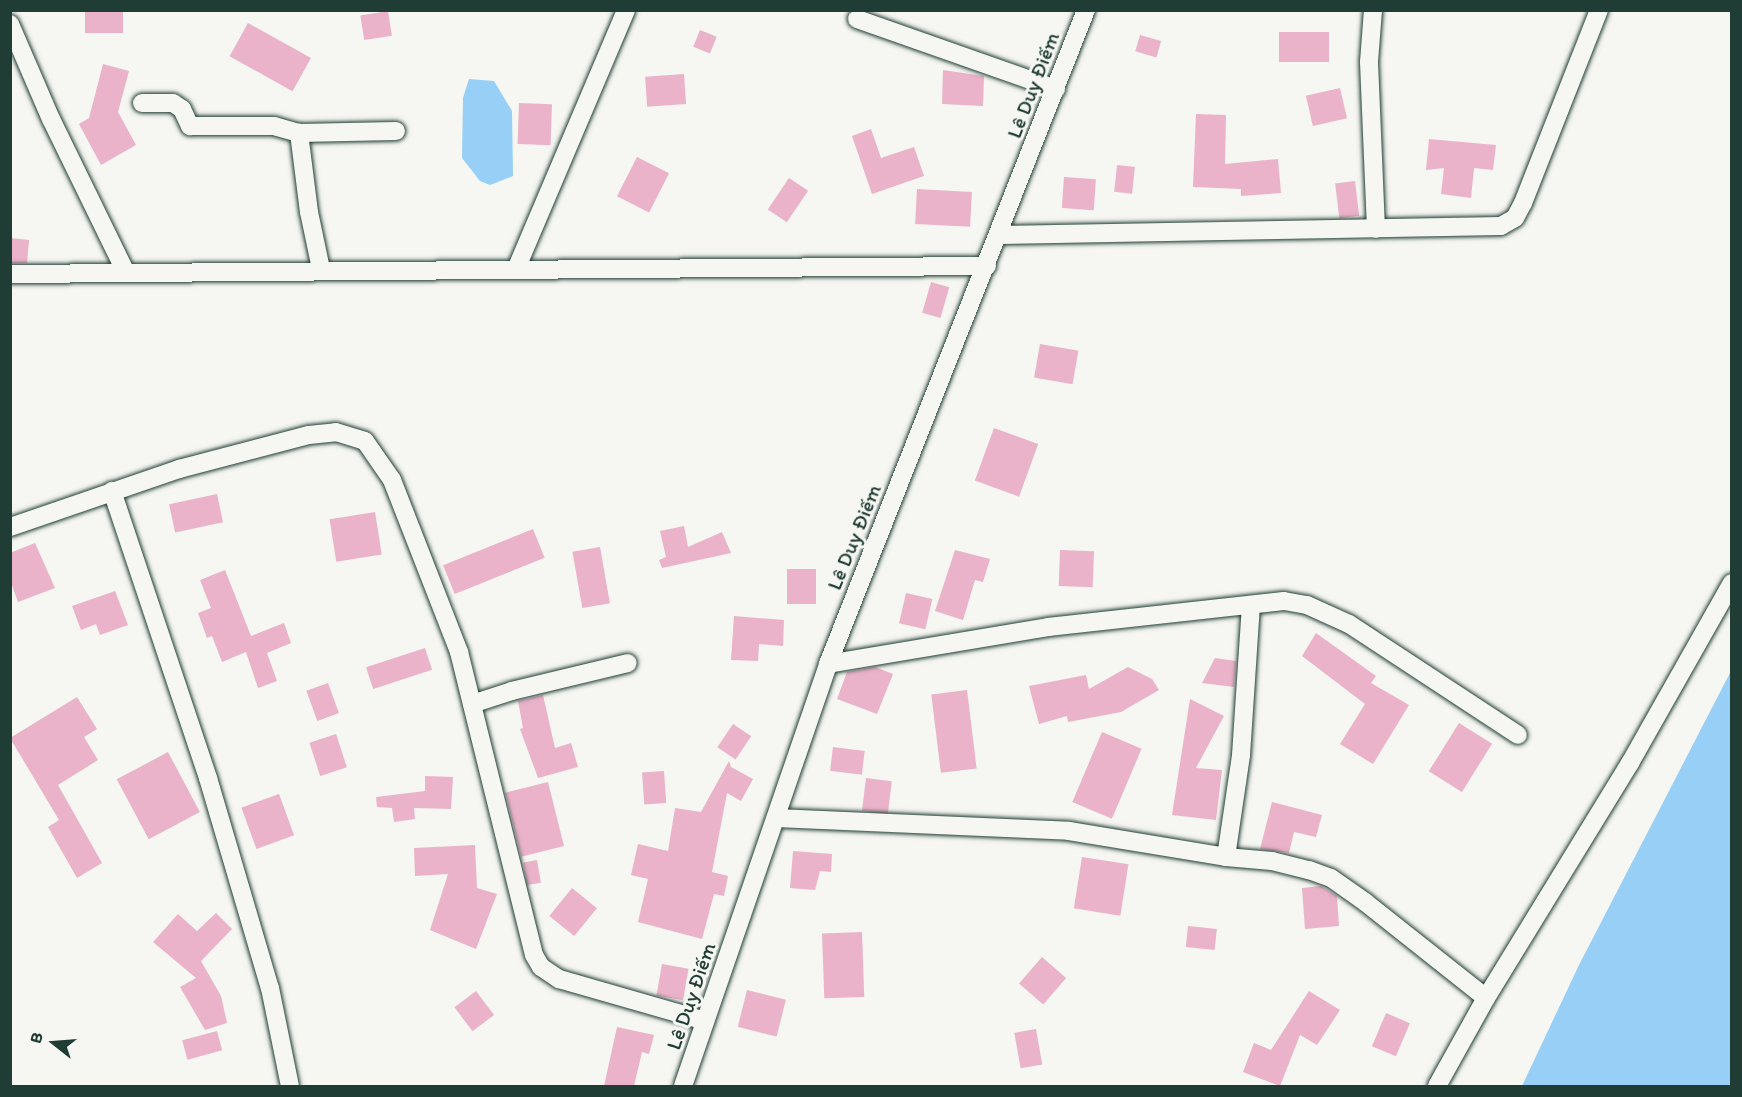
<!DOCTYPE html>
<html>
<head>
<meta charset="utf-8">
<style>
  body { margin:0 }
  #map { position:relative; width:1742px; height:1097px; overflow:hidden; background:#f6f6f2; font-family:Itim,sans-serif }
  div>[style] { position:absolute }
  .water>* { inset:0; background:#97cff6 }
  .building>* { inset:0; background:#ebb3c9; transform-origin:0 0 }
  .roads { filter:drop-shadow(0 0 2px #1f3d34) drop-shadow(0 0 2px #1f3d34) }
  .street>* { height:18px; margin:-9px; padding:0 9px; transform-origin:9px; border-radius:9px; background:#f6f6f2 }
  span { translate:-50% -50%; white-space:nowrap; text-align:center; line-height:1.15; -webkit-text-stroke:6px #f6f6f2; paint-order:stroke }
  .street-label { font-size:21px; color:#1f3d34 }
  .frame { position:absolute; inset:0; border:12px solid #1f3d34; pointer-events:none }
  .north { position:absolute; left:24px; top:1013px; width:60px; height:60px; -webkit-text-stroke:4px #f6f6f2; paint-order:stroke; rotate:287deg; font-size:16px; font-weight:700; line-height:24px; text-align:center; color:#1f3d34 }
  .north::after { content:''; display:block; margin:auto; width:21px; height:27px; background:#1f3d34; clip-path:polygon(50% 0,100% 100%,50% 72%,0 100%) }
</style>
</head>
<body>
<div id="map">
  <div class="water">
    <i style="clip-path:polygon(469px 79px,494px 81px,512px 111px,513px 176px,490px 185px,480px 181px,462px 158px,463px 98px)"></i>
    <i style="clip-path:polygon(1731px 671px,1731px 1086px,1522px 1086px,1579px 965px)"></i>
  </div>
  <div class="building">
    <i style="left:123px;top:10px;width:23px;height:38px;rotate:90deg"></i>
    <i style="left:388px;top:11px;width:25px;height:28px;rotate:81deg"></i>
    <i style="left:248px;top:23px;width:72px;height:38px;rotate:29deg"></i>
    <i style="left:700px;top:30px;width:18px;height:18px;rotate:22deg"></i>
    <i style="left:1279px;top:32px;width:50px;height:30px"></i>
    <i style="left:1140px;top:35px;width:22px;height:17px;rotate:16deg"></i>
    <i style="clip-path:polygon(103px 64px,129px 71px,118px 112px,136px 145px,101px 165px,79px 124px,89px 118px)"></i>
    <i style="clip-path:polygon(943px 70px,984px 76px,983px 106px,942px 104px)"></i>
    <i style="left:684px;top:74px;width:30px;height:39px;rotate:86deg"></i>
    <i style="left:1340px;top:88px;width:31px;height:35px;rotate:77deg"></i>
    <i style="left:519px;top:103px;width:33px;height:41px;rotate:2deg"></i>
    <i style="clip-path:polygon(1196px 114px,1226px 115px,1225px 164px,1278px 159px,1281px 193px,1241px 196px,1241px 189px,1193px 187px)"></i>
    <i style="clip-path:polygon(871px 129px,881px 158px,914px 147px,924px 176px,872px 194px,852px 136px)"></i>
    <i style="clip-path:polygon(1429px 139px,1496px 145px,1493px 170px,1474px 168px,1471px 198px,1441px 194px,1444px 168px,1426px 170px)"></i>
    <i style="left:637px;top:157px;width:36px;height:44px;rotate:27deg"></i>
    <i style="left:1117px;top:165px;width:18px;height:27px;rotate:6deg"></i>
    <i style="left:1064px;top:177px;width:32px;height:31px;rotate:4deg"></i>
    <i style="left:789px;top:178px;width:23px;height:38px;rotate:34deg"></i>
    <i style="left:1355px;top:181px;width:35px;height:20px;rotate:83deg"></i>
    <i style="left:917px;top:189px;width:55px;height:35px;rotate:3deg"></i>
    <i style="clip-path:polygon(10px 238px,29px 240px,27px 263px,10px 263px)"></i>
    <i style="left:931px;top:282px;width:19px;height:32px;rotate:16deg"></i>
    <i style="left:1040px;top:344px;width:39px;height:34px;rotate:10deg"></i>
    <i style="left:994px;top:428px;width:47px;height:56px;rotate:20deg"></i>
    <i style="left:217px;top:494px;width:29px;height:49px;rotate:78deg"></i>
    <i style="left:375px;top:512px;width:43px;height:46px;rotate:81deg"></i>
    <i style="clip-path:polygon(684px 526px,688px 547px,722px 532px,731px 553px,662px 568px,659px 560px,666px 557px,660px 531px)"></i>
    <i style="left:533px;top:529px;width:31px;height:97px;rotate:68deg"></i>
    <i style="clip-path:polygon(35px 543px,55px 588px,18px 602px,10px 580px,10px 553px)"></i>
    <i style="left:600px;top:547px;width:57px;height:28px;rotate:80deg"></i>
    <i style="clip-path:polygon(955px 550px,990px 559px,983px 582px,975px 580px,963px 620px,935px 611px)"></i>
    <i style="left:1060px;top:550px;width:34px;height:36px;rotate:2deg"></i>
    <i style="left:787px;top:569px;width:29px;height:35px"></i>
    <i style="clip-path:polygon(225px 570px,251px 636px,284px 623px,291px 643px,267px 653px,277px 681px,258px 688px,246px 652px,222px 662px,212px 636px,207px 638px,198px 613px,211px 608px,200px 580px)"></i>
    <i style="clip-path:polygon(115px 591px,128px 625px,100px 635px,96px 624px,81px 630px,72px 606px)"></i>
    <i style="left:906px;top:593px;width:27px;height:31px;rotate:13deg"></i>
    <i style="clip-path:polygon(734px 616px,784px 620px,783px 646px,759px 644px,758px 661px,731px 660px)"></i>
    <i style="clip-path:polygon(1316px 633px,1376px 676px,1371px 683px,1409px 705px,1373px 764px,1340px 744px,1365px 704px,1302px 656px)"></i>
    <i style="left:425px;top:648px;width:23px;height:62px;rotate:72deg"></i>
    <i style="clip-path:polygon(1215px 658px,1236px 661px,1234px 687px,1202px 683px)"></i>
    <i style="clip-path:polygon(875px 667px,893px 674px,877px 714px,837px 699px,847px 672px)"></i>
    <i style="clip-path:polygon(1128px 667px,1152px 679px,1159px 690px,1121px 712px,1068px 722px,1067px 716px,1039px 724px,1029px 686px,1086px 675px,1089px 689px)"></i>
    <i style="left:328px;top:683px;width:32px;height:23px;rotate:70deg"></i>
    <i style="left:967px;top:690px;width:79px;height:36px;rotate:83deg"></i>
    <i style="clip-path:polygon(543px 695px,555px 748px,571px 743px,578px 767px,538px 778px,520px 729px,523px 728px,518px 701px)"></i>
    <i style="clip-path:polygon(77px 697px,97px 729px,84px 737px,98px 760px,58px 785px,102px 863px,77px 878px,48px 827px,59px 820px,10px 738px)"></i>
    <i style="clip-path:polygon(1190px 699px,1224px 716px,1196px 768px,1222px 770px,1216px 820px,1172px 815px)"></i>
    <i style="left:1459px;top:723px;width:39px;height:57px;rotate:32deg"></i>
    <i style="left:733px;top:724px;width:22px;height:28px;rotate:34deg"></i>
    <i style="left:1102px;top:732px;width:43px;height:76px;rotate:23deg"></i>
    <i style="left:336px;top:734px;width:35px;height:28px;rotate:72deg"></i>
    <i style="left:833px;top:747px;width:32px;height:24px;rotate:7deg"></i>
    <i style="left:168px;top:752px;width:68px;height:58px;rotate:62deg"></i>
    <i style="clip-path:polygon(729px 761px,731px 767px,753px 779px,741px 801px,727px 793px,712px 872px,728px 876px,724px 896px,714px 894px,702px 939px,638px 922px,648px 879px,631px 875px,638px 844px,668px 851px,675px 808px,701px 812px)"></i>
    <i style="left:664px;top:771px;width:32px;height:22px;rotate:86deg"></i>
    <i style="clip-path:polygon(425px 776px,453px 777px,451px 809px,414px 808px,415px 819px,394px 822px,392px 808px,377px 807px,376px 797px,425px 791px)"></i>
    <i style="left:866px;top:778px;width:26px;height:33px;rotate:7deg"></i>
    <i style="left:548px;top:782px;width:66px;height:44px;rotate:76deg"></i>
    <i style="left:279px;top:794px;width:44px;height:40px;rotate:70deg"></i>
    <i style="clip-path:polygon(1272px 802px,1322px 815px,1316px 837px,1294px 832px,1289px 853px,1260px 849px)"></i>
    <i style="clip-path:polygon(475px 845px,477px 888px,497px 894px,476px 949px,430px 930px,448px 874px,415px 876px,414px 848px)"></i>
    <i style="clip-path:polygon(793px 851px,832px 854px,831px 872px,820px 871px,815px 890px,790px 888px)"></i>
    <i style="left:1082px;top:857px;width:47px;height:52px;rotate:9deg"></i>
    <i style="left:537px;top:860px;width:23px;height:14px;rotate:80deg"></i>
    <i style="clip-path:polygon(1321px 886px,1337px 896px,1339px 926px,1305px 929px,1302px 888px)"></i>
    <i style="left:572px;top:888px;width:32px;height:36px;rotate:39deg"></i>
    <i style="clip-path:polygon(216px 913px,232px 929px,201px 961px,221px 996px,227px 1023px,205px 1030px,180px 987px,196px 978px,153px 942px,178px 914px,197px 931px)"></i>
    <i style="left:1188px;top:926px;width:29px;height:21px;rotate:6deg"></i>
    <i style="left:862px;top:932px;width:65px;height:40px;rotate:88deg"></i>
    <i style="left:1042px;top:957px;width:32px;height:35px;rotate:41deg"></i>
    <i style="left:662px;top:964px;width:27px;height:32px;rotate:10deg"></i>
    <i style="left:747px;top:990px;width:40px;height:38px;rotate:14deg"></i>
    <i style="left:476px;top:991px;width:30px;height:27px;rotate:53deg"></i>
    <i style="clip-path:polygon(1309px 991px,1340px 1010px,1317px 1045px,1300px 1035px,1280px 1086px,1243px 1072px,1254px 1043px,1271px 1050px)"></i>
    <i style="left:1386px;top:1013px;width:26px;height:36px;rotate:23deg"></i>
    <i style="clip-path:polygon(617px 1027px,654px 1035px,649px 1054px,642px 1052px,634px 1086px,604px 1086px)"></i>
    <i style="left:1036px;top:1029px;width:36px;height:22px;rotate:80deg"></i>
    <i style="left:217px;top:1031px;width:20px;height:36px;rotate:75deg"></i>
  </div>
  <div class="roads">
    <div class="street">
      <i style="left:1373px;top:10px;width:52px;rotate:94.4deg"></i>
      <i style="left:1369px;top:62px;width:167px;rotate:87.6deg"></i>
      <i style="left:857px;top:19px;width:211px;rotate:19.4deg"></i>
      <i style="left:10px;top:24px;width:103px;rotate:66.7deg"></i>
      <i style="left:51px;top:119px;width:171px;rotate:64deg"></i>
      <i style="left:142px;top:103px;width:31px"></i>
      <i style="left:173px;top:103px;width:11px;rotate:34deg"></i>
      <i style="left:182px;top:109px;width:19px;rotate:65deg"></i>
      <i style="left:190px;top:126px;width:84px"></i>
      <i style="left:274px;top:126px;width:26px;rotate:16deg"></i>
      <i style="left:1000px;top:235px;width:501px;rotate:-1.03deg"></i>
      <i style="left:1501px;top:226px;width:16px;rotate:-30deg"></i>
      <i style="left:1515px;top:218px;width:17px;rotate:-62deg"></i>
      <i style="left:1523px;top:203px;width:207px;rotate:-68.5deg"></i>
      <i style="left:517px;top:267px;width:279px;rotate:-67deg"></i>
      <i style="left:321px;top:269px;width:58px;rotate:-101.9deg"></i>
      <i style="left:309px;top:212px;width:80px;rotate:-97.2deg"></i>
      <i style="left:299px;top:133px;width:97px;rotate:-1.2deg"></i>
      <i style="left:10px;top:274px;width:977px;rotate:-0.47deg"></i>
      <i style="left:112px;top:491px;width:303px;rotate:71.5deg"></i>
      <i style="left:208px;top:778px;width:219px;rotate:73.6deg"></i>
      <i style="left:270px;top:988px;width:100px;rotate:78.5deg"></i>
      <i style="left:10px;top:527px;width:179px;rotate:-18.9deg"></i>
      <i style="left:179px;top:469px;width:134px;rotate:-14.7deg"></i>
      <i style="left:309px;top:435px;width:27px;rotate:-6deg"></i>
      <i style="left:336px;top:432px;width:30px;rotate:17deg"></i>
      <i style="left:365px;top:441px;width:47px;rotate:55.3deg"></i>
      <i style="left:392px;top:480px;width:185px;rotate:68.7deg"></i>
      <i style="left:459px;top:652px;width:312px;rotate:76.1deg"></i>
      <i style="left:534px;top:955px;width:14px;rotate:60deg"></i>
      <i style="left:541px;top:967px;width:22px;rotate:34deg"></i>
      <i style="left:559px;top:979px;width:152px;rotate:16deg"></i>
      <i style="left:828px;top:664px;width:223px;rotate:-9.5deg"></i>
      <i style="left:1048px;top:627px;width:237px;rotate:-6.3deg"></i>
      <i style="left:1284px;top:601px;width:23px;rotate:10deg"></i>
      <i style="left:1307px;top:605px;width:46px;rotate:24.3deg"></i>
      <i style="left:1349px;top:624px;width:202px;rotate:33.3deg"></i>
      <i style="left:472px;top:704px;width:42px;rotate:-18deg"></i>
      <i style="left:512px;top:691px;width:119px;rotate:-13.6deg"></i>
      <i style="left:776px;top:818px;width:293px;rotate:2.5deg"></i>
      <i style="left:1069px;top:831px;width:159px;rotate:9.4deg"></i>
      <i style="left:1226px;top:857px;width:46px;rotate:5deg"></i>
      <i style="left:1272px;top:861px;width:38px;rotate:14deg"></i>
      <i style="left:1309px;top:870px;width:23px;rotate:20deg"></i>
      <i style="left:1331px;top:878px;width:42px;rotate:35.2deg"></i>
      <i style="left:1365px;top:902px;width:154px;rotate:38.4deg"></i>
      <i style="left:1226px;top:857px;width:103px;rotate:-81.6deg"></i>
      <i style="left:1241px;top:755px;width:149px;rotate:-86.2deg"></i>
      <i style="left:683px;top:1086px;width:446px;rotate:-71deg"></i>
      <i style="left:828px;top:664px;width:703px;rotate:-68.47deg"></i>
      <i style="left:1437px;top:1086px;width:101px;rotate:-60.9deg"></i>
      <i style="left:1486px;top:998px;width:276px;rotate:-58.5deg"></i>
      <i style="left:1630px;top:763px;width:207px;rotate:-60.5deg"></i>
    </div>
  </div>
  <div class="street-label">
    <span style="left:1033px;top:85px;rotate:-69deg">Lê Duy Điếm</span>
    <span style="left:854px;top:537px;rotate:-68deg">Lê Duy Điếm</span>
    <span style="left:691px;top:996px;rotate:-71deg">Lê Duy Điếm</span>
  </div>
  <div class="frame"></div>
  <div class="north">B</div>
</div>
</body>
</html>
